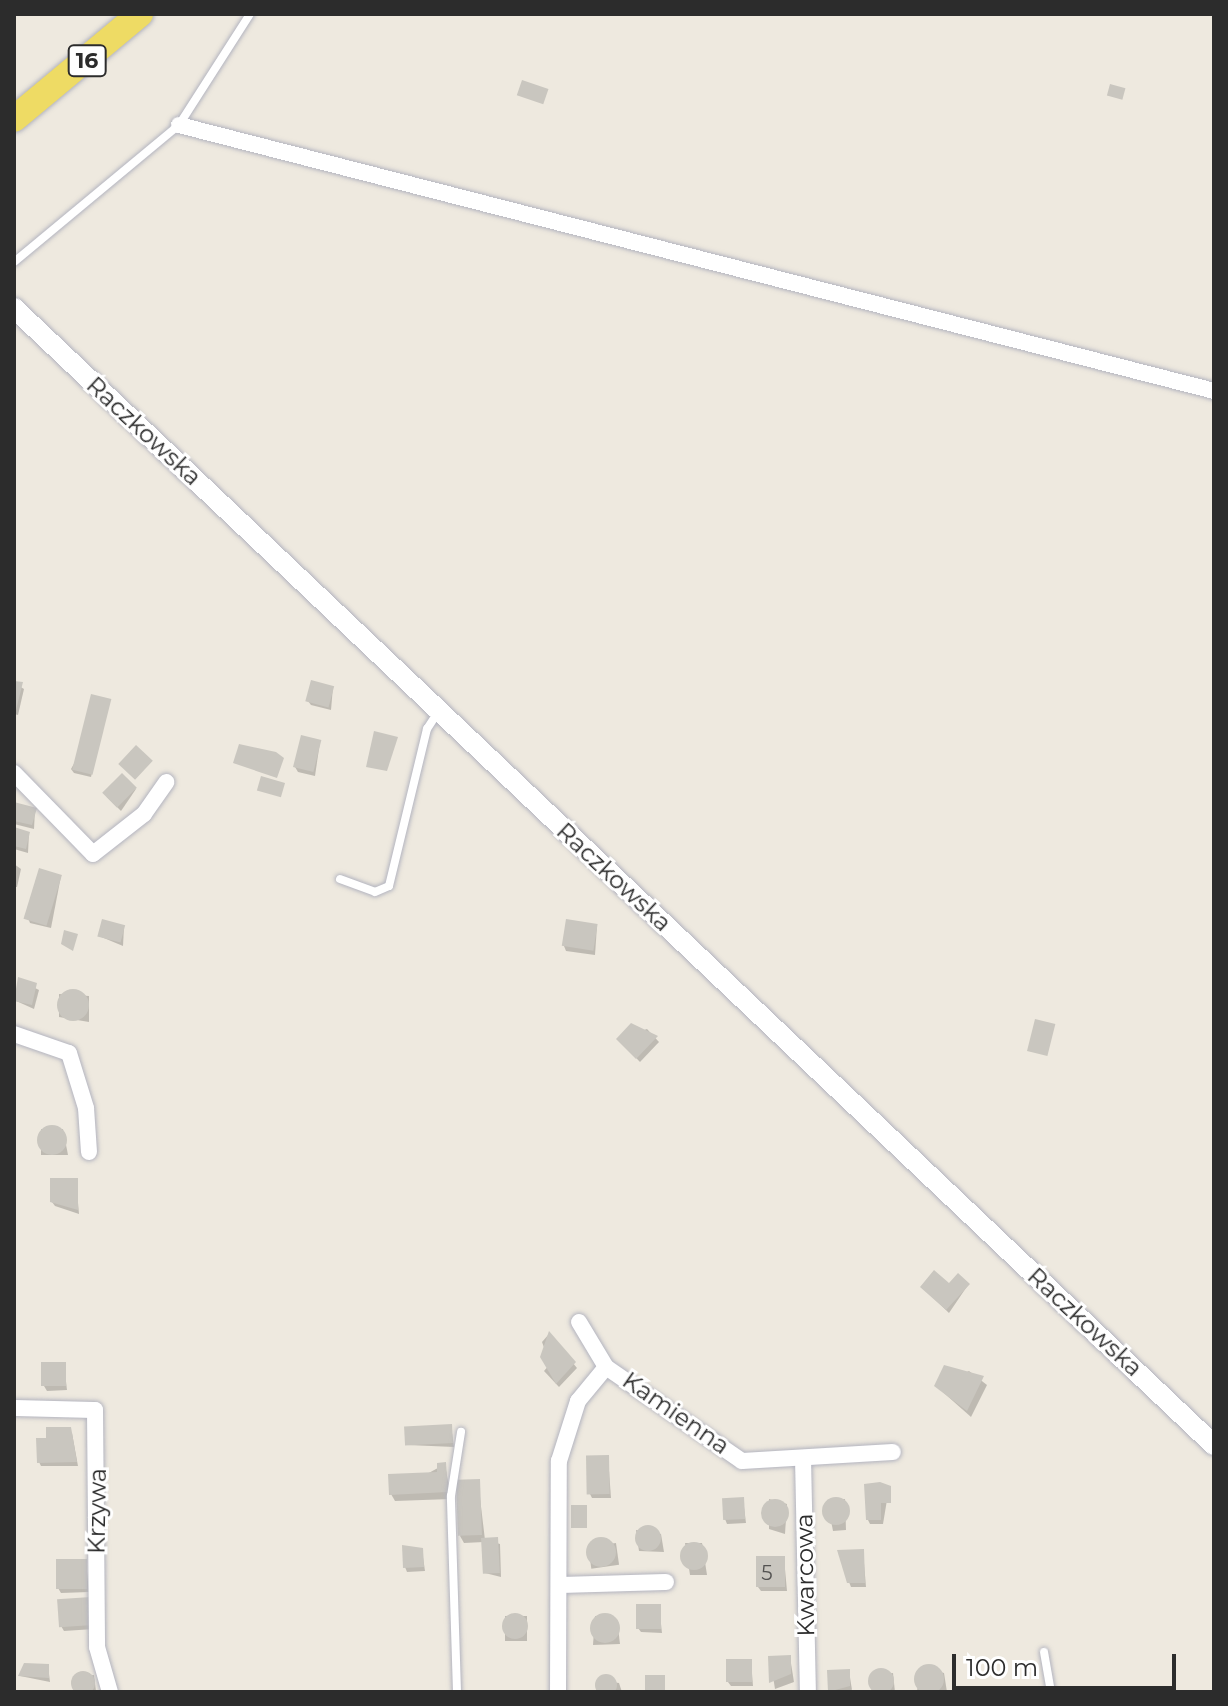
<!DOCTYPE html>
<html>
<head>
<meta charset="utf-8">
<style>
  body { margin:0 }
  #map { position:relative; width:1228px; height:1706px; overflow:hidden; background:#eee9df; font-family:Montserrat,sans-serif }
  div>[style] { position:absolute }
  .shadow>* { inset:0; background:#0003; transform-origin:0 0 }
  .building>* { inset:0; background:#c9c6bf; transform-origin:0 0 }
  .round { border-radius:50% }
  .roads { filter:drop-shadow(0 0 2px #b3b4bf) drop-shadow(0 0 2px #b3b4bf) }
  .service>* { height:8px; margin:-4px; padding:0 4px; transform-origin:4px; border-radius:4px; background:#fff }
  .minor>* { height:16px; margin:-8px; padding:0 8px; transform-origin:8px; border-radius:8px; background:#fff }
  .tertiary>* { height:20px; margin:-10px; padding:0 10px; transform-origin:10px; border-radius:10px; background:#fff }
  .primary>* { height:26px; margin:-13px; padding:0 13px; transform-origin:13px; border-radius:13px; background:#eedb64 }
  span { translate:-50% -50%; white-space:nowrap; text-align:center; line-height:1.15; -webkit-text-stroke:6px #fff; paint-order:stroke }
  .number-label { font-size:20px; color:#535251 }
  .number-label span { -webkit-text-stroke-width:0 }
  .shield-label span { padding:2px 6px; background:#fff; border:2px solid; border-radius:6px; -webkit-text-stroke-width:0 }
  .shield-label { font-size:22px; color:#2c2c2c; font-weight:700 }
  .street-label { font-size:24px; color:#2c2c2c }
  .frame { position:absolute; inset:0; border:16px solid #2c2c2c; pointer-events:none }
  .scale { position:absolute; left:952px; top:1654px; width:224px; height:36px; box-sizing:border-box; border:4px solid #2c2c2c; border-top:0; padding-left:10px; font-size:24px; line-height:28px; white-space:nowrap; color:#2c2c2c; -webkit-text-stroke:6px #fff; paint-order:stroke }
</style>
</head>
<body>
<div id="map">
  <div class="shadow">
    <i style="clip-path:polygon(14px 683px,24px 689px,18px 715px,14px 714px)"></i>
    <i style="clip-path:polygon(333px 687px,331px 710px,311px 705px,308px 701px)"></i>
    <i style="clip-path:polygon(109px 701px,91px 777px,74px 773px,71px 769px)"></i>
    <i style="clip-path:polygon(320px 742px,315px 776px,298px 772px,295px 767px)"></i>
    <i style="clip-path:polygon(136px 789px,121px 811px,107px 797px)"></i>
    <i style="clip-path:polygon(14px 808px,35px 810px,34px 829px,14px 824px)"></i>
    <i style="clip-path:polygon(14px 830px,29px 833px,28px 853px,14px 849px)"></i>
    <i style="clip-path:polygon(14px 864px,21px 869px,17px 887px,14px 887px)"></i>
    <i style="clip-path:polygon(61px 876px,51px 928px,30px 923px,28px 918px)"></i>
    <i style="clip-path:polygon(597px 926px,595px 955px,566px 951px,564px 946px)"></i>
    <i style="clip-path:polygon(124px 927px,123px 946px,99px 936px)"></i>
    <i style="clip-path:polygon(19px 980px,39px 990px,34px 1009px,14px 1000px)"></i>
    <i style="clip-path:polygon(59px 994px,89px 996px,89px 1022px,59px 1017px)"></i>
    <i style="clip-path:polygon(647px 1029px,659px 1042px,640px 1062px,618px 1039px)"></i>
    <i style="clip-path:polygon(41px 1129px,63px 1129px,68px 1155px,41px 1155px)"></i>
    <i style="clip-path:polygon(76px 1180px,79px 1214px,55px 1206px,52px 1202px)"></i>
    <i style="clip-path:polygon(968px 1285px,949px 1313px,922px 1287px,949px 1286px)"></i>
    <i style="clip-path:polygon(549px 1334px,577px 1368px,559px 1387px,544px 1371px,550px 1364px,542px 1342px)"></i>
    <i style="clip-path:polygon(64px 1364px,67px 1390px,47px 1391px,44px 1386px)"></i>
    <i style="clip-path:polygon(969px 1371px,987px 1385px,971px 1417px,936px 1386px)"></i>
    <i style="clip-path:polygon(451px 1426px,454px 1447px,408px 1445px)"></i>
    <i style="clip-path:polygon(72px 1433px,78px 1466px,41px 1466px,39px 1462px)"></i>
    <i style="clip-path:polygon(608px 1457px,611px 1498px,592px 1498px,590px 1494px)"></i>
    <i style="clip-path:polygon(445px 1464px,451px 1499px,395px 1501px,391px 1494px)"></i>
    <i style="clip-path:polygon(478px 1481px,485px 1540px,500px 1544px,501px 1577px,485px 1573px,484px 1542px,464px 1543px,460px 1536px)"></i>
    <i style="clip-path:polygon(889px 1488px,883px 1524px,870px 1524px,868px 1520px)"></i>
    <i style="clip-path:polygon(743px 1499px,746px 1523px,727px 1524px,725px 1519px)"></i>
    <i style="clip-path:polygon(769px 1499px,787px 1504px,785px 1534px,769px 1529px)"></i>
    <i style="clip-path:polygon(845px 1499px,846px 1530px,833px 1531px,827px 1500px)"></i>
    <i style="clip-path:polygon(636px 1530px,661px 1534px,664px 1552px,639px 1551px)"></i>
    <i style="left:616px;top:1543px;width:22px;height:28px;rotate:82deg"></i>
    <i style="clip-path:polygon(685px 1543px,702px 1543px,707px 1575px,690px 1575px)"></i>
    <i style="clip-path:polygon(422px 1550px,425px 1571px,407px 1572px,405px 1567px)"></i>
    <i style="clip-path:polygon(863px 1551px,866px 1587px,851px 1587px,849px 1582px)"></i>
    <i style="clip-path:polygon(784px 1558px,787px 1591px,761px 1591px,758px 1587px)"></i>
    <i style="clip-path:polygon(86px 1561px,89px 1592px,61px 1593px,58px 1588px)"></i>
    <i style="clip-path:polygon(93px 1604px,94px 1629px,64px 1631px,61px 1626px)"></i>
    <i style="clip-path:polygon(659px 1606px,662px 1633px,641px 1632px,638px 1628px)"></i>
    <i style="left:527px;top:1616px;width:25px;height:22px;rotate:90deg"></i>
    <i style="clip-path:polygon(595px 1616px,617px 1619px,620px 1644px,593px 1645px)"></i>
    <i style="clip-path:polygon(790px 1657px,794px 1682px,775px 1689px,770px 1658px)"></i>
    <i style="clip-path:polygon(751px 1661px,753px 1686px,731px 1686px,728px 1682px)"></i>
    <i style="clip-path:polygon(48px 1666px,50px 1682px,20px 1676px)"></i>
    <i style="clip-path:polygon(920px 1667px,944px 1673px,947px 1692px,917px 1692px)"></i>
    <i style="left:849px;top:1671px;width:19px;height:20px;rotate:81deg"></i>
    <i style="left:893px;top:1673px;width:19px;height:23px;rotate:84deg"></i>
    <i style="left:94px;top:1675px;width:17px;height:19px;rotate:83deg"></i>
    <i style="clip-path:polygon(597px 1680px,619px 1683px,622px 1692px,597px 1692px)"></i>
  </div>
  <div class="building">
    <i style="left:522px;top:80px;width:28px;height:16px;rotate:19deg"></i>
    <i style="left:1110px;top:84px;width:16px;height:12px;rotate:15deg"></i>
    <i style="left:311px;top:680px;width:24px;height:22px;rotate:15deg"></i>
    <i style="clip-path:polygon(14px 681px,23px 682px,15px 714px,14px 714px)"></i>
    <i style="left:91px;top:694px;width:21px;height:78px;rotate:14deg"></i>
    <i style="clip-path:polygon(374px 731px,398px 737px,387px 771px,366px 767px)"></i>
    <i style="left:301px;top:735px;width:21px;height:33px;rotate:14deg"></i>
    <i style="clip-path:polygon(239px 744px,276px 752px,284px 758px,277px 778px,233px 763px)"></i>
    <i style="left:136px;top:745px;width:23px;height:26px;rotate:43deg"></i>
    <i style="left:122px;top:773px;width:21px;height:28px;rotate:45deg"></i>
    <i style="left:261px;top:776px;width:25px;height:15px;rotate:16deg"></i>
    <i style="clip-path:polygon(14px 802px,37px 808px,32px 825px,14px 821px)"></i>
    <i style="clip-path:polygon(14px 827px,30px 832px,26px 849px,14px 846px)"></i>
    <i style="left:39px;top:868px;width:24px;height:53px;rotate:17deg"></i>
    <i style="left:102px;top:919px;width:24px;height:18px;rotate:15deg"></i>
    <i style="left:566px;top:919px;width:32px;height:27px;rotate:9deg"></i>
    <i style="clip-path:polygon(64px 930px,78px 934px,73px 951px,61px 944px)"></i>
    <i style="clip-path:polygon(18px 977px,37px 983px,32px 1005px,14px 1001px)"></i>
    <i class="round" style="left:57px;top:989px;width:32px;height:32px"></i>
    <i style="left:1035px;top:1019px;width:21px;height:33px;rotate:14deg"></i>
    <i style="clip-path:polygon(631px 1023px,658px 1036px,636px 1059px,616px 1039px)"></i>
    <i class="round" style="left:37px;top:1125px;width:30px;height:30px"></i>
    <i style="clip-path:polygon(50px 1178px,78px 1178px,78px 1210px,50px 1202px)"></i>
    <i style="clip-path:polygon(934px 1270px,949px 1283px,958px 1273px,970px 1284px,946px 1310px,920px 1287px)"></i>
    <i style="clip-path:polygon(549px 1331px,576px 1362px,556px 1384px,540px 1357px)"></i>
    <i style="left:66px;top:1362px;width:24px;height:25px;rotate:90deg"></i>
    <i style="clip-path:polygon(944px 1365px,984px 1376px,967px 1411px,934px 1386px)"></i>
    <i style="left:452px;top:1424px;width:19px;height:48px;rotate:87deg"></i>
    <i style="clip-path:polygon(46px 1427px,71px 1427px,77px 1462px,37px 1463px,36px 1438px,46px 1438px)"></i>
    <i style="left:609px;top:1455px;width:39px;height:23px;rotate:89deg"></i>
    <i style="clip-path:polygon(446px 1462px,448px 1492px,389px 1495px,388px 1474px,437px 1472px,437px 1463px)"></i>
    <i style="left:480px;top:1479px;width:56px;height:24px;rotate:88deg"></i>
    <i style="clip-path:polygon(880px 1482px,891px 1486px,891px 1503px,881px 1503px,881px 1520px,866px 1520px,864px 1484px)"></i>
    <i style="left:744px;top:1497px;width:22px;height:22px;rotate:87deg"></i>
    <i class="round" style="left:822px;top:1497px;width:28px;height:28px"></i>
    <i class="round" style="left:761px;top:1499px;width:28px;height:28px"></i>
    <i style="left:571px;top:1505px;width:16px;height:23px"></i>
    <i class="round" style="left:635px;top:1525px;width:26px;height:26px"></i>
    <i style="left:498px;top:1537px;width:36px;height:17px;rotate:87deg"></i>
    <i class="round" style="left:586px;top:1537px;width:30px;height:30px"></i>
    <i class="round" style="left:680px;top:1542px;width:28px;height:28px"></i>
    <i style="clip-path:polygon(402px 1545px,423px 1548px,424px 1567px,403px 1568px)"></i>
    <i style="clip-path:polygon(864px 1549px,865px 1583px,847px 1583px,837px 1550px)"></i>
    <i style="left:756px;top:1556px;width:29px;height:31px"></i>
    <i style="left:56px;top:1559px;width:31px;height:30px"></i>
    <i style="left:91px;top:1597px;width:28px;height:34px;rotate:86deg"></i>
    <i style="left:636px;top:1604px;width:25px;height:25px"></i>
    <i class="round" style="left:502px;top:1613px;width:26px;height:26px"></i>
    <i class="round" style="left:590px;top:1613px;width:30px;height:30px"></i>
    <i style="clip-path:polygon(791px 1655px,791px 1674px,769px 1683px,768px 1656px)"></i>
    <i style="left:726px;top:1659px;width:26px;height:23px"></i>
    <i style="clip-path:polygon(24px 1663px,49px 1664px,49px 1678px,18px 1676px)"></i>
    <i class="round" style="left:914px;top:1664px;width:30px;height:30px"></i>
    <i class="round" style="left:868px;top:1668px;width:26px;height:26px"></i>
    <i style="clip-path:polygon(850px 1669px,850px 1686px,828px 1692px,827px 1670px)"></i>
    <i class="round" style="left:71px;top:1671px;width:24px;height:24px"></i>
    <i class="round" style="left:595px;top:1674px;width:22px;height:22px"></i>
    <i style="left:645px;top:1675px;width:20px;height:17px"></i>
  </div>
  <div class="roads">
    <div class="service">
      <i style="left:14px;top:262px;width:214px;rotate:-39.7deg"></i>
      <i style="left:179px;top:125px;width:132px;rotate:-57.4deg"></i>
      <i style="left:340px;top:879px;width:37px;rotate:20deg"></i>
      <i style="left:375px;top:892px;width:15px;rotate:-23deg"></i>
      <i style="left:389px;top:886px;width:162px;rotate:-76.4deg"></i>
      <i style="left:427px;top:729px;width:20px;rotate:-57deg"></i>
      <i style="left:1044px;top:1652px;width:41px;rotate:80.1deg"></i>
      <i style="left:457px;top:1692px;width:196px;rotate:-91.8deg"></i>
      <i style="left:451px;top:1496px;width:65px;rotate:-81.1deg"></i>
    </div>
    <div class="minor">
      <i style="left:179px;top:125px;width:1069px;rotate:14.41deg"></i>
      <i style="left:14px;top:773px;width:113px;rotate:45.7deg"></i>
      <i style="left:93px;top:854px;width:65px;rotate:-38.1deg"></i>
      <i style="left:144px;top:814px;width:39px;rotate:-55deg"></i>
      <i style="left:14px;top:1034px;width:58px;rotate:19.1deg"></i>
      <i style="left:69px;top:1053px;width:58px;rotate:72.8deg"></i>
      <i style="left:86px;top:1108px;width:44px;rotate:86.1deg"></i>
      <i style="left:579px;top:1322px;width:52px;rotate:59deg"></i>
      <i style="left:606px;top:1367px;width:165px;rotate:34.7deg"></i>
      <i style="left:742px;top:1461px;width:151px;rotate:-3.4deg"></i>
      <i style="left:14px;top:1408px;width:81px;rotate:1.4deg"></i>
      <i style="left:95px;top:1410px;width:237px;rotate:89.5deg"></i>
      <i style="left:97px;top:1647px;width:47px;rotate:73.9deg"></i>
      <i style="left:803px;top:1458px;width:234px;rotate:88.8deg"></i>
      <i style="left:560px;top:1585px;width:106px;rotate:-1.6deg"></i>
      <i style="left:558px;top:1692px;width:231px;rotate:-89.8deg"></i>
      <i style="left:559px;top:1461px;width:63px;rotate:-72.4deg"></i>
      <i style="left:578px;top:1401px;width:44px;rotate:-50.5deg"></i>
    </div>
    <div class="tertiary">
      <i style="left:14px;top:308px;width:1653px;rotate:43.46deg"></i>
    </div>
    <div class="primary">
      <i style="left:14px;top:119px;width:164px;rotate:-39.8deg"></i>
    </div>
  </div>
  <div class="number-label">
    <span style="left:767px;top:1573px">5</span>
  </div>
  <div class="shield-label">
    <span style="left:87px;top:61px">16</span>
  </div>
  <div class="street-label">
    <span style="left:144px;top:431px;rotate:43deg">Raczkowska</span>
    <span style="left:614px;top:877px;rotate:43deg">Raczkowska</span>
    <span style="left:1085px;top:1322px;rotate:43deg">Raczkowska</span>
    <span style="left:676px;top:1413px;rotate:35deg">Kamienna</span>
    <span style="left:97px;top:1511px;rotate:-89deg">Krzywa</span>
    <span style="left:805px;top:1575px;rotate:-91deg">Kwarcowa</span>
  </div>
  <div class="frame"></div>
  <div class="scale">100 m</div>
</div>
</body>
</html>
